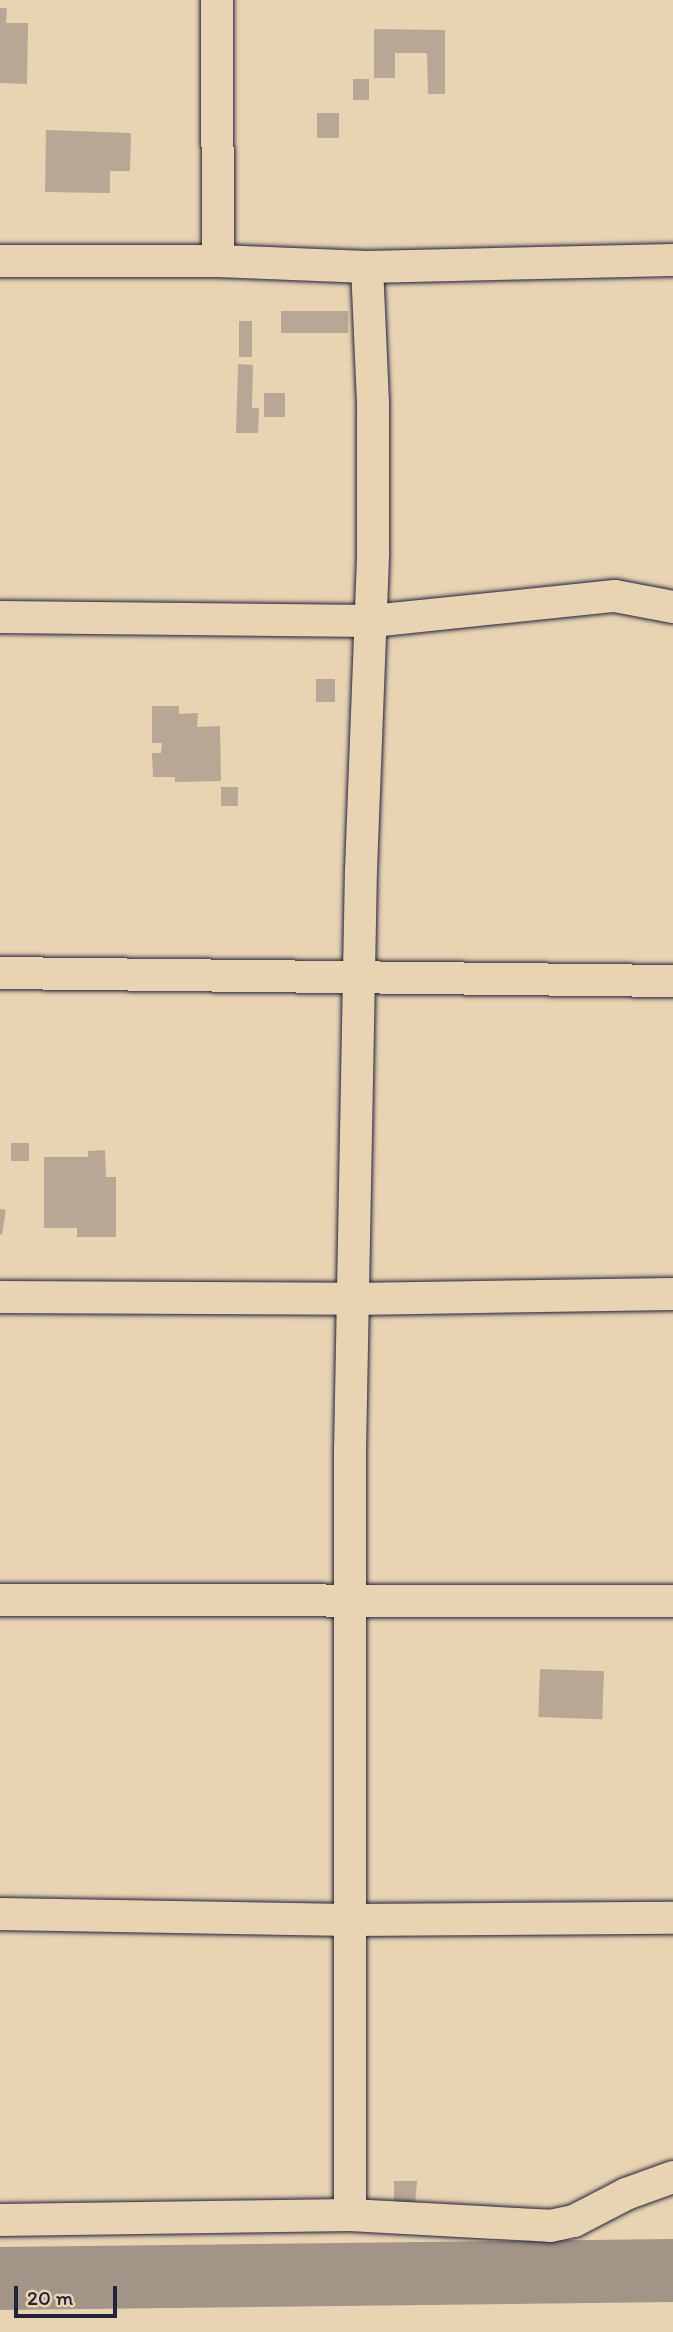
<!DOCTYPE html>
<html>
<head>
<meta charset="utf-8">
<style>
  body { margin:0 }
  #map { position:relative; width:673px; height:2332px; overflow:hidden; background:#e8d3b2; font-family:Itim,sans-serif }
  div>[style] { position:absolute }
  .river>* { height:63px; margin:-31.5px; padding:0 31.5px; transform-origin:31.5px; border-radius:31.5px; background:#a29487 }
  .building>* { inset:0; background:#b7a794; transform-origin:0 0 }
  .roads { filter:drop-shadow(0 0 2px #22223b) drop-shadow(0 0 2px #22223b) }
  .minor>* { height:32px; margin:-16px; padding:0 16px; transform-origin:16px; border-radius:16px; background:#e8d3b2 }
  span { translate:-50% -50%; white-space:nowrap; text-align:center; line-height:1.15; -webkit-text-stroke:6px #e8d3b2; paint-order:stroke }
  .scale { position:absolute; left:14px; top:2286px; width:103px; height:32px; box-sizing:border-box; border:4px solid #22223b; border-top:0; padding-left:9px; font-size:21px; line-height:24px; white-space:nowrap; color:#22223b; -webkit-text-stroke:5px #e8d3b2; paint-order:stroke }
</style>
</head>
<body>
<div id="map">
  <div class="river">
    <i style="left:0;top:2278px;width:673px;rotate:-0.68deg"></i>
  </div>
  <div class="building">
    <i style="clip-path:polygon(0 8px,7px 8px,6px 23px,28px 23px,27px 84px,0 83px)"></i>
    <i style="clip-path:polygon(374px 29px,445px 30px,445px 94px,428px 94px,427px 53px,395px 53px,395px 78px,374px 78px)"></i>
    <i style="left:353px;top:79px;width:16px;height:21px"></i>
    <i style="left:317px;top:113px;width:22px;height:25px"></i>
    <i style="clip-path:polygon(46px 130px,131px 133px,130px 171px,110px 171px,110px 193px,45px 192px)"></i>
    <i style="left:281px;top:311px;width:67px;height:22px"></i>
    <i style="left:239px;top:321px;width:13px;height:36px"></i>
    <i style="clip-path:polygon(238px 364px,253px 365px,252px 408px,259px 408px,258px 433px,236px 433px)"></i>
    <i style="left:264px;top:393px;width:21px;height:24px"></i>
    <i style="left:335px;top:679px;width:23px;height:19px;rotate:90deg"></i>
    <i style="clip-path:polygon(152px 706px,179px 706px,179px 714px,198px 713px,197px 727px,220px 726px,221px 781px,175px 782px,175px 777px,153px 777px,152px 753px,161px 753px,162px 743px,152px 743px)"></i>
    <i style="left:221px;top:787px;width:17px;height:19px"></i>
    <i style="left:11px;top:1143px;width:18px;height:18px"></i>
    <i style="clip-path:polygon(105px 1150px,106px 1177px,116px 1177px,116px 1237px,77px 1237px,77px 1228px,44px 1228px,44px 1157px,88px 1157px,88px 1151px)"></i>
    <i style="left:0;top:1209px;width:6px;height:25px;rotate:9deg"></i>
    <i style="left:540px;top:1669px;width:64px;height:48px;rotate:2deg"></i>
    <i style="clip-path:polygon(394px 2181px,417px 2181px,415px 2205px,394px 2203px)"></i>
  </div>
  <div class="roads">
    <div class="minor">
      <i style="left:217px;top:0;width:261px;rotate:89.8deg"></i>
      <i style="left:0;top:261px;width:218px"></i>
      <i style="left:218px;top:261px;width:149px;rotate:2.3deg"></i>
      <i style="left:367px;top:267px;width:306px;rotate:-1.3deg"></i>
      <i style="left:0;top:617px;width:372px;rotate:0.6deg"></i>
      <i style="left:372px;top:621px;width:244px;rotate:-5.9deg"></i>
      <i style="left:615px;top:596px;width:59px;rotate:10.7deg"></i>
      <i style="left:0;top:973px;width:673px;rotate:0.68deg"></i>
      <i style="left:0;top:1297px;width:353px;rotate:0.3deg"></i>
      <i style="left:353px;top:1299px;width:320px;rotate:-0.9deg"></i>
      <i style="left:0;top:1600px;width:673px;rotate:0.09deg"></i>
      <i style="left:0;top:1914px;width:350px;rotate:1deg"></i>
      <i style="left:350px;top:1920px;width:323px;rotate:-0.4deg"></i>
      <i style="left:350px;top:2215px;width:764px;rotate:-90deg"></i>
      <i style="left:350px;top:1451px;width:581px;rotate:-88.92deg"></i>
      <i style="left:361px;top:870px;width:318px;rotate:-87.8deg"></i>
      <i style="left:373px;top:552px;width:149px;rotate:-90deg"></i>
      <i style="left:373px;top:403px;width:136px;rotate:-92.5deg"></i>
      <i style="left:0;top:2220px;width:350px;rotate:-0.8deg"></i>
      <i style="left:350px;top:2215px;width:200px;rotate:3.1deg"></i>
      <i style="left:550px;top:2226px;width:25px;rotate:-12deg"></i>
      <i style="left:574px;top:2221px;width:59px;rotate:-27.4deg"></i>
      <i style="left:626px;top:2194px;width:50px;rotate:-19.9deg"></i>
    </div>
  </div>
  <div class="scale">20 m</div>
</div>
</body>
</html>
